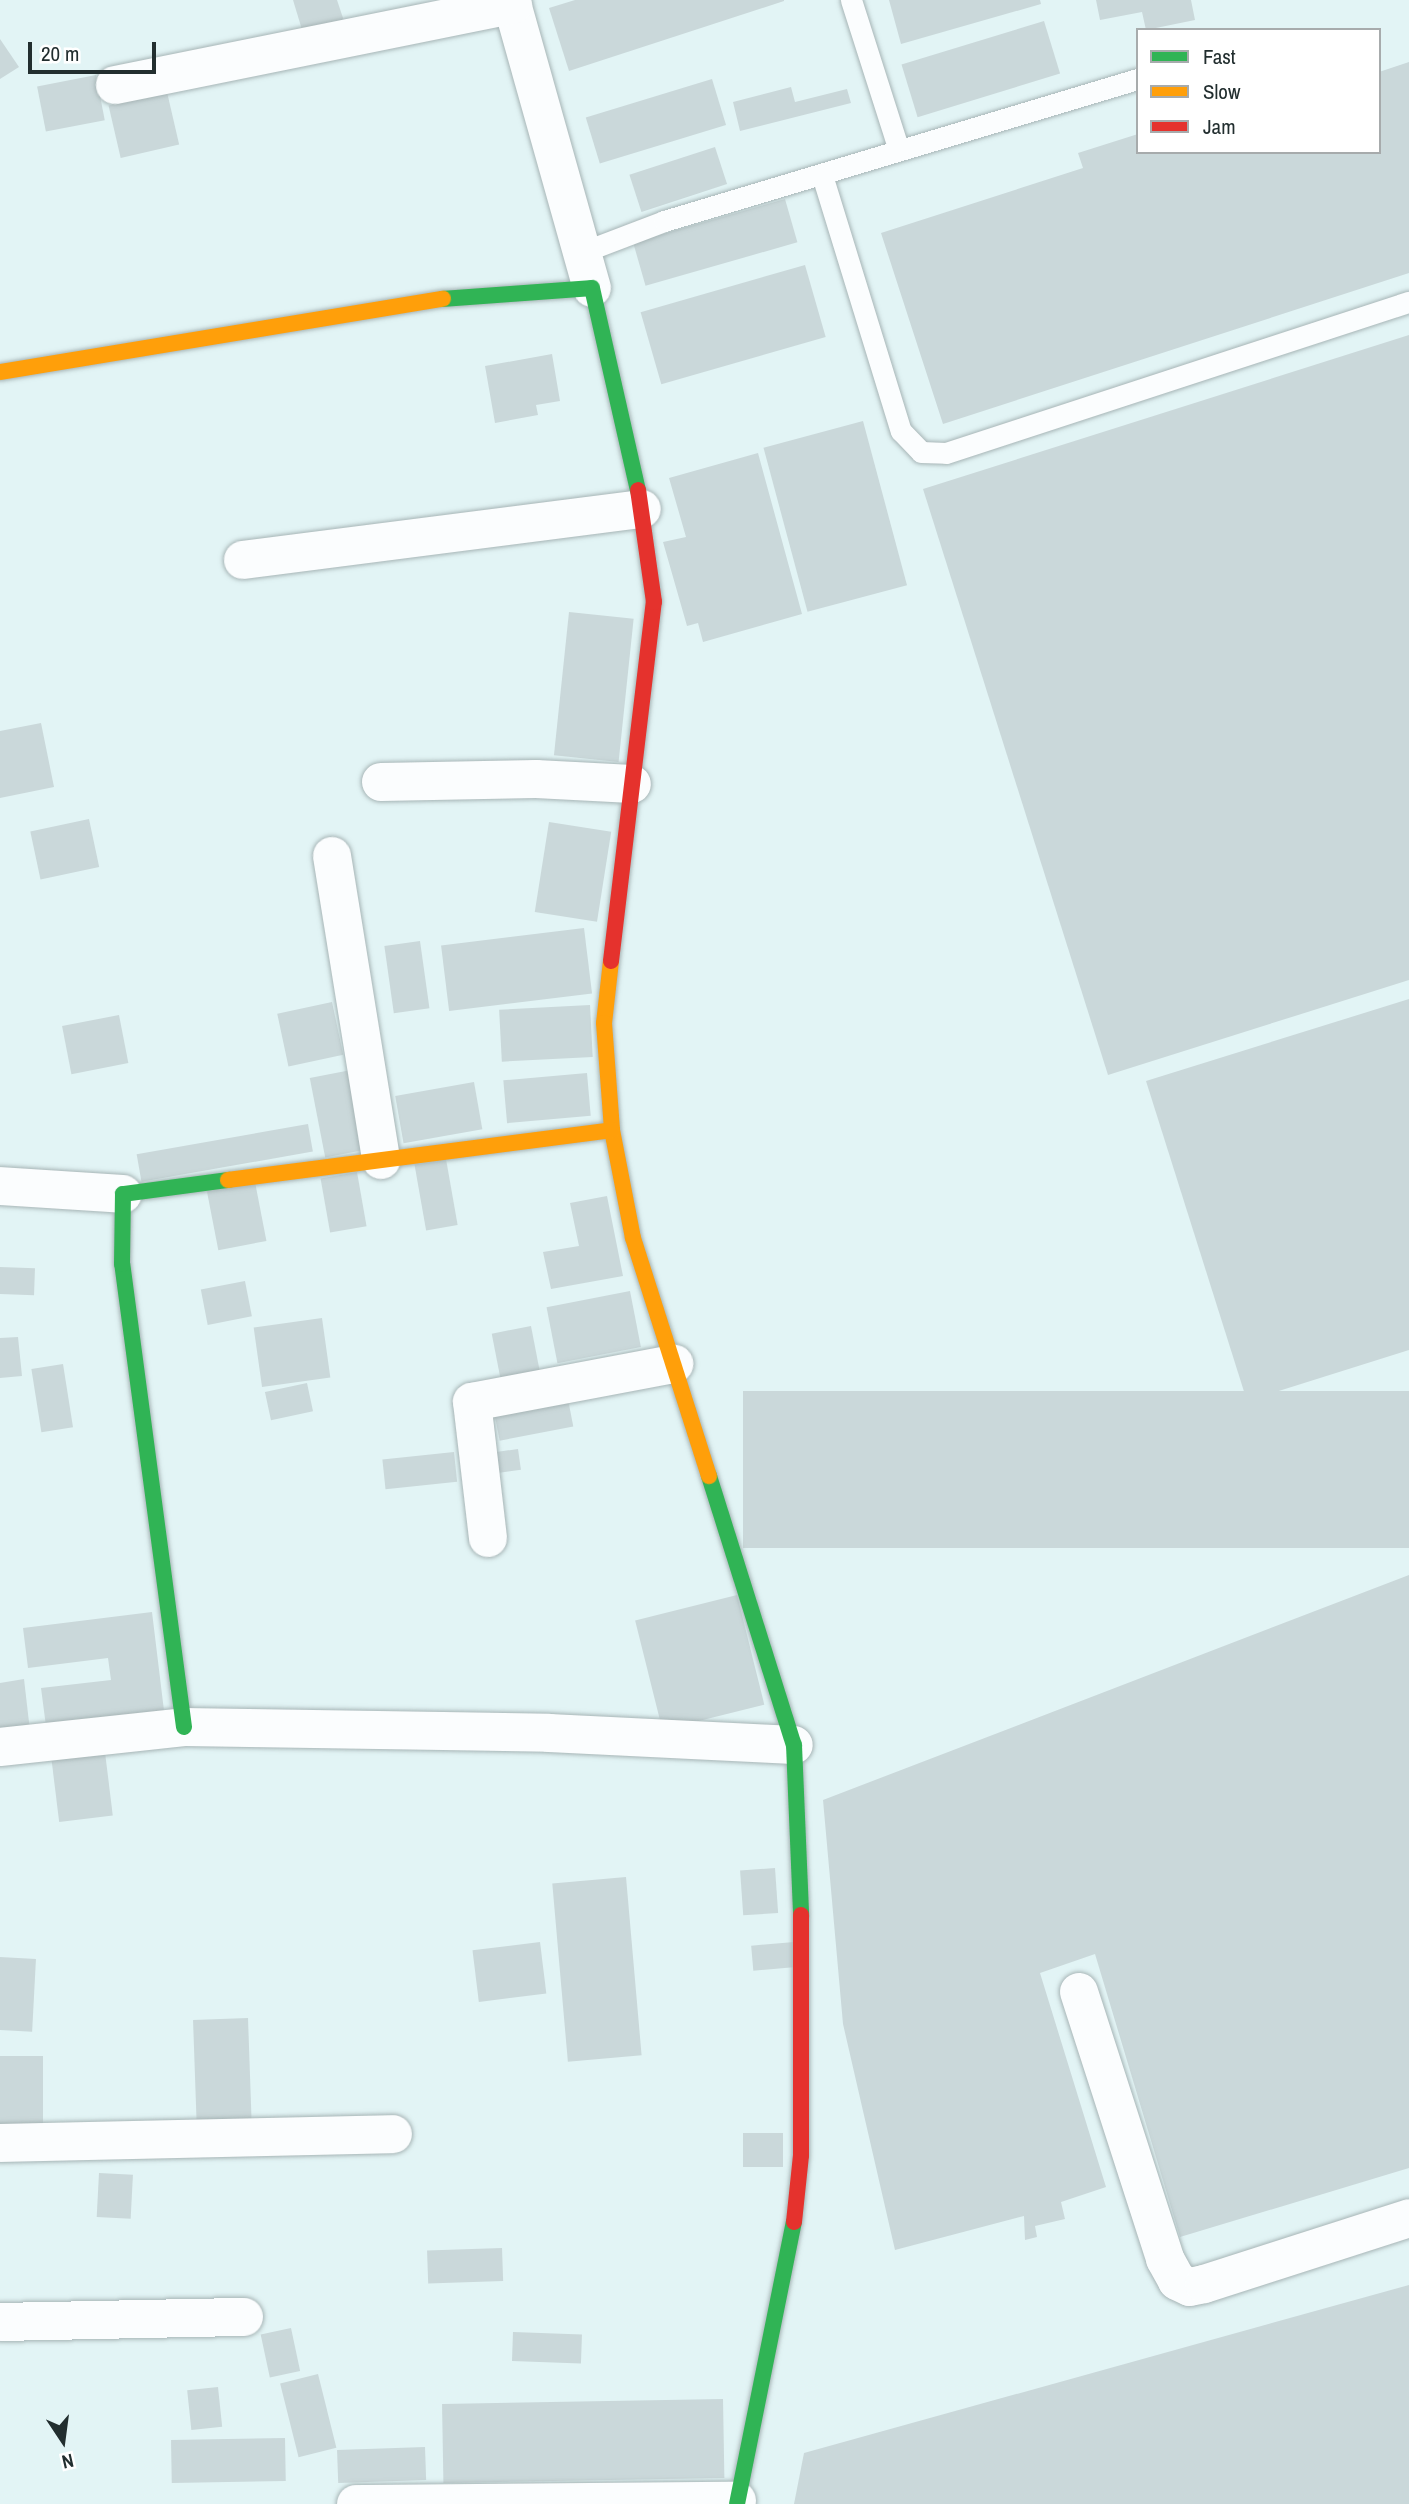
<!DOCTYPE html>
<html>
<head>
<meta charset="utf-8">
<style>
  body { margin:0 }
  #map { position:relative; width:1409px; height:2504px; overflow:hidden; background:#e2f4f5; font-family:"Archivo Narrow",sans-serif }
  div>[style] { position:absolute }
  .building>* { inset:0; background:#cad8da; transform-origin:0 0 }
  .roads { filter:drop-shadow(0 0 2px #a7b5b6) drop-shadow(0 0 2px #a7b5b6) }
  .lane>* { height:21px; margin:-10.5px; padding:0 10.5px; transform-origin:10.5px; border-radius:10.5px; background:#fbfdfe }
  .street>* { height:38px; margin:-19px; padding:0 19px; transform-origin:19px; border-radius:19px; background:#fbfdfe }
  .fast>* { height:16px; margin:-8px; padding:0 8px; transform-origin:8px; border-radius:8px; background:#30b455 }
  .slow>* { height:16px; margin:-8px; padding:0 8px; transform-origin:8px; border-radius:8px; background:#ff9f0a }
  .jam>* { height:16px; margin:-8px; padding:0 8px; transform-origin:8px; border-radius:8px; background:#e5322d }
  span { translate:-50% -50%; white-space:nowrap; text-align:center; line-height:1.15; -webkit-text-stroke:5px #fff; paint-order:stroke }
  .legend { position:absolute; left:1136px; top:28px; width:245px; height:126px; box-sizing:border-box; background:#fff; border:2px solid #a7abac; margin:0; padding:9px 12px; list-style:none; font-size:21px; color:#222e2f }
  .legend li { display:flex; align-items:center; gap:14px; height:35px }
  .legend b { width:35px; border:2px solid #a7abac }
  .north { position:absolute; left:28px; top:2406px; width:70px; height:70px; -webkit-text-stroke:5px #fff; paint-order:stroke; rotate:167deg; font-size:19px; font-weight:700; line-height:28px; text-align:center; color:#222e2f }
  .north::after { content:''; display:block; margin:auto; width:24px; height:32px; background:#222e2f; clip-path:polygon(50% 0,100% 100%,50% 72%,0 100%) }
  .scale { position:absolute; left:28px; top:42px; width:128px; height:32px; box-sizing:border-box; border:4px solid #222e2f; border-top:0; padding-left:9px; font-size:21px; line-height:24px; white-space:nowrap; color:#222e2f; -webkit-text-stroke:5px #fff; paint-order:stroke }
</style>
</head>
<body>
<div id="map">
  <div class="building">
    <i style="clip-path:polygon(293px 0,337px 0,344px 21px,303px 33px)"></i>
    <i style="clip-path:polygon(575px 0,784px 0,784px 1px,569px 71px,549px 8px)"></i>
    <i style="clip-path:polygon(889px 0,1040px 0,1041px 4px,901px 44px)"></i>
    <i style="clip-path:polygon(1096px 0,1191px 0,1195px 20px,1146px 30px,1142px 12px,1100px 20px)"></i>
    <i style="left:1044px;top:21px;width:55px;height:149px;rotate:73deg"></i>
    <i style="clip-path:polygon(0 39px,19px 67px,0 79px)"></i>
    <i style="clip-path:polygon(1409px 62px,1409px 273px,943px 424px,881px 233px,1083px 168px,1078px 153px,1138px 134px,1138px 152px,1379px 152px,1379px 72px)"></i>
    <i style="left:96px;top:75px;width:46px;height:60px;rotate:79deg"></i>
    <i style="left:712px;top:79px;width:48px;height:132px;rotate:73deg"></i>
    <i style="clip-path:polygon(791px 87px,795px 102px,847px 89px,851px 103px,740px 131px,733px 102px)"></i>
    <i style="left:167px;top:92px;width:54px;height:60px;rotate:77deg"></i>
    <i style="left:715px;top:147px;width:39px;height:90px;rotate:72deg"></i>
    <i style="left:785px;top:199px;width:45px;height:158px;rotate:74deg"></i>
    <i style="left:805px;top:265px;width:75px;height:171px;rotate:74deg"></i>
    <i style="clip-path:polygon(1409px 335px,1409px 980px,1108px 1075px,923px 489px)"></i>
    <i style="clip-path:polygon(552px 354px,560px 401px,536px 405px,538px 415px,495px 423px,485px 366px)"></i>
    <i style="left:863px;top:421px;width:170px;height:103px;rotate:75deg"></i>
    <i style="clip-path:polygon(758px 453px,802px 614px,703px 642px,698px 623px,687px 626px,663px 542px,686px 537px,669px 478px)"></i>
    <i style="left:569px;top:612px;width:65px;height:144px;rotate:6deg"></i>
    <i style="clip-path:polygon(41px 723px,54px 787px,0 798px,0 731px)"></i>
    <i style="left:89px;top:819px;width:49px;height:60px;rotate:78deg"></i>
    <i style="left:549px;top:822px;width:63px;height:91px;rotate:9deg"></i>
    <i style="left:584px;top:928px;width:66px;height:144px;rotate:83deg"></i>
    <i style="left:420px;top:941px;width:68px;height:36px;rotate:82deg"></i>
    <i style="clip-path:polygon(1409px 999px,1409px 1350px,1247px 1401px,1146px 1081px)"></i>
    <i style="left:332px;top:1002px;width:54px;height:56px;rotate:78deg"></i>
    <i style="left:590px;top:1005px;width:52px;height:91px;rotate:87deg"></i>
    <i style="left:119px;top:1015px;width:49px;height:58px;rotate:79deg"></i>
    <i style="left:351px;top:1070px;width:81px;height:42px;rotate:79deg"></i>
    <i style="left:587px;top:1073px;width:43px;height:84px;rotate:85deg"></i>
    <i style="left:474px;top:1082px;width:48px;height:80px;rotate:80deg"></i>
    <i style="left:308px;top:1124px;width:28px;height:174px;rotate:80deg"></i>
    <i style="left:446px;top:1159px;width:67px;height:32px;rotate:80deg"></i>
    <i style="left:357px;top:1172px;width:55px;height:37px;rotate:80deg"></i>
    <i style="left:255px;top:1182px;width:60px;height:49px;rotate:79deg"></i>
    <i style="clip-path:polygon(607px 1196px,623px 1276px,551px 1289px,543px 1252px,579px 1246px,570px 1203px)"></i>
    <i style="left:0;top:1267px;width:35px;height:27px;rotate:2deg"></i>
    <i style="left:245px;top:1281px;width:36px;height:45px;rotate:79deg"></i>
    <i style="left:630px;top:1291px;width:57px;height:85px;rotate:79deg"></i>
    <i style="left:322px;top:1318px;width:60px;height:69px;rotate:82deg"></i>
    <i style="left:531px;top:1326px;width:47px;height:40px;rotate:79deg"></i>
    <i style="clip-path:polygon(18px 1337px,22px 1376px,0 1378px,0 1338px)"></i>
    <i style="left:63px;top:1364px;width:64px;height:32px;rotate:81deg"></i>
    <i style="left:307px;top:1383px;width:29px;height:43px;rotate:78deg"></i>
    <i style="left:1409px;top:1391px;width:157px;height:666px;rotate:90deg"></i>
    <i style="left:567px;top:1394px;width:33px;height:75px;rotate:79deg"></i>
    <i style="left:518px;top:1449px;width:21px;height:32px;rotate:82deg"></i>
    <i style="left:454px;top:1452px;width:30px;height:72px;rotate:84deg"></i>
    <i style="clip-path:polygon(1409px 1575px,1409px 2168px,1180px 2237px,1095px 1954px,1040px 1973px,1106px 2187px,1061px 2202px,1065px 2219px,1035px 2226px,1037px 2237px,1025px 2240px,1024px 2216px,895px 2250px,843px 2024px,823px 1800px)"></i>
    <i style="left:737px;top:1595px;width:113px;height:105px;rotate:76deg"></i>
    <i style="clip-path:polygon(152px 1612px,165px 1719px,47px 1734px,41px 1688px,111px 1680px,108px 1658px,28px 1668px,23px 1628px)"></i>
    <i style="clip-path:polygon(24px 1679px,30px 1731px,0 1735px,0 1683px)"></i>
    <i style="left:104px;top:1744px;width:72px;height:54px;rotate:83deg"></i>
    <i style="left:775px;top:1868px;width:45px;height:35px;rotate:86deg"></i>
    <i style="left:626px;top:1877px;width:179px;height:74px;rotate:85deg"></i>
    <i style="left:540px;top:1942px;width:52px;height:68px;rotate:83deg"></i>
    <i style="left:794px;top:1942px;width:25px;height:43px;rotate:85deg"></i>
    <i style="left:0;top:1957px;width:36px;height:73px;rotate:3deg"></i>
    <i style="left:248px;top:2018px;width:101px;height:55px;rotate:88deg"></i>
    <i style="left:0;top:2056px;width:43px;height:73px"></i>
    <i style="left:743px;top:2133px;width:40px;height:34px"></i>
    <i style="left:99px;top:2173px;width:34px;height:44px;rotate:3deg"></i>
    <i style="left:502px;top:2248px;width:33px;height:75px;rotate:88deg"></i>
    <i style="clip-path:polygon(1409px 2285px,1409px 2504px,794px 2504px,804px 2453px)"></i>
    <i style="left:291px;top:2328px;width:44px;height:31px;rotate:78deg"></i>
    <i style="left:513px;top:2332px;width:69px;height:29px;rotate:2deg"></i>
    <i style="left:318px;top:2374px;width:76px;height:39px;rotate:76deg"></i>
    <i style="left:218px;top:2387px;width:40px;height:31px;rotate:84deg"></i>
    <i style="left:723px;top:2399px;width:79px;height:281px;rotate:89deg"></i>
    <i style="left:285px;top:2438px;width:43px;height:114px;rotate:89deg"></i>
    <i style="left:425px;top:2447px;width:33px;height:88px;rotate:88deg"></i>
  </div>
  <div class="roads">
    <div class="lane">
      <i style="left:851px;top:0;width:157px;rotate:72.3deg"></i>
      <i style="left:822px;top:175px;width:268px;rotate:72.9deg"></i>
      <i style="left:901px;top:431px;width:29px;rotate:46deg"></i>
      <i style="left:921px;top:452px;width:25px;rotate:2deg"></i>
      <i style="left:946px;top:453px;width:487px;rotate:-18.1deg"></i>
      <i style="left:583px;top:252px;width:87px;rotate:-20.9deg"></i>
      <i style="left:664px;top:221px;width:495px;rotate:-16.7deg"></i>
    </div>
    <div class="street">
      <i style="left:511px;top:0;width:299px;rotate:74.3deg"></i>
      <i style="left:115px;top:85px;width:406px;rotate:-11.4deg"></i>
      <i style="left:243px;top:560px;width:402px;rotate:-7.3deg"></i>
      <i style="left:381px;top:782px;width:155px;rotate:-1.1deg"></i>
      <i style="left:536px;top:779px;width:96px;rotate:3deg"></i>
      <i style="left:332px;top:856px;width:308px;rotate:80.8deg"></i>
      <i style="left:0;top:1186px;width:123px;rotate:3.7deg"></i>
      <i style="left:488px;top:1538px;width:137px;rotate:-96.7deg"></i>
      <i style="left:472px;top:1402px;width:206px;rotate:-10.7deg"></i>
      <i style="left:0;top:1747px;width:185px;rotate:-6.2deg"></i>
      <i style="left:184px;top:1727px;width:365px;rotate:0.9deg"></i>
      <i style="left:549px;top:1733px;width:245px;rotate:2.8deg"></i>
      <i style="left:1079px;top:1992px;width:281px;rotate:72.1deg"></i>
      <i style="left:1165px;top:2259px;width:25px;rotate:61deg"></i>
      <i style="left:1177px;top:2281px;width:14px;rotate:25deg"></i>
      <i style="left:1190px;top:2287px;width:14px;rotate:-12deg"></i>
      <i style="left:1204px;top:2284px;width:215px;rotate:-17.8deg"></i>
      <i style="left:0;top:2143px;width:393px;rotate:-1.3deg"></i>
      <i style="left:0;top:2322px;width:244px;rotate:-1.2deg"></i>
      <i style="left:356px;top:2504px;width:381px;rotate:-0.5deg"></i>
    </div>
    <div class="fast">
      <i style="left:443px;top:299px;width:149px;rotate:-4.2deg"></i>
      <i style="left:592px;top:288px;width:207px;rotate:77.2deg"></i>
      <i style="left:709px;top:1476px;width:282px;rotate:72.5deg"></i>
      <i style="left:794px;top:1745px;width:170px;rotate:87.6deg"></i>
      <i style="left:184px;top:1727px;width:467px;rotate:-97.6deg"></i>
      <i style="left:122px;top:1264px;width:70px;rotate:-89.2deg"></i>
      <i style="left:123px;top:1194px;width:106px;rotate:-7.6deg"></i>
      <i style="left:737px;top:2504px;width:288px;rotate:-78.6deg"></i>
    </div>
    <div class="slow">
      <i style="left:0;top:372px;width:449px;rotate:-9.4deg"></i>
      <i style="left:611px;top:961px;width:62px;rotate:96.4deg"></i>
      <i style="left:604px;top:1023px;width:107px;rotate:85.7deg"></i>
      <i style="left:612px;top:1130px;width:110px;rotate:79deg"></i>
      <i style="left:633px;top:1238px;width:250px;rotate:72.3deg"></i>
      <i style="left:228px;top:1180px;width:387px;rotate:-7.4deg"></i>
    </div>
    <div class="jam">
      <i style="left:611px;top:961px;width:362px;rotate:-83.2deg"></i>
      <i style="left:654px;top:602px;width:113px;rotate:-98.1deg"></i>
      <i style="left:794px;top:2222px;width:67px;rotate:-84deg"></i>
      <i style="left:801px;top:2155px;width:240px;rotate:-90deg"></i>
    </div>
  </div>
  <ul class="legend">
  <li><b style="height:9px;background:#30b455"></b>Fast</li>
  <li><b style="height:9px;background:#ff9f0a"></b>Slow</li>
  <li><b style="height:9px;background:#e5322d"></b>Jam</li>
  </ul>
  <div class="north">N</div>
  <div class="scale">20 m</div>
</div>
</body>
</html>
